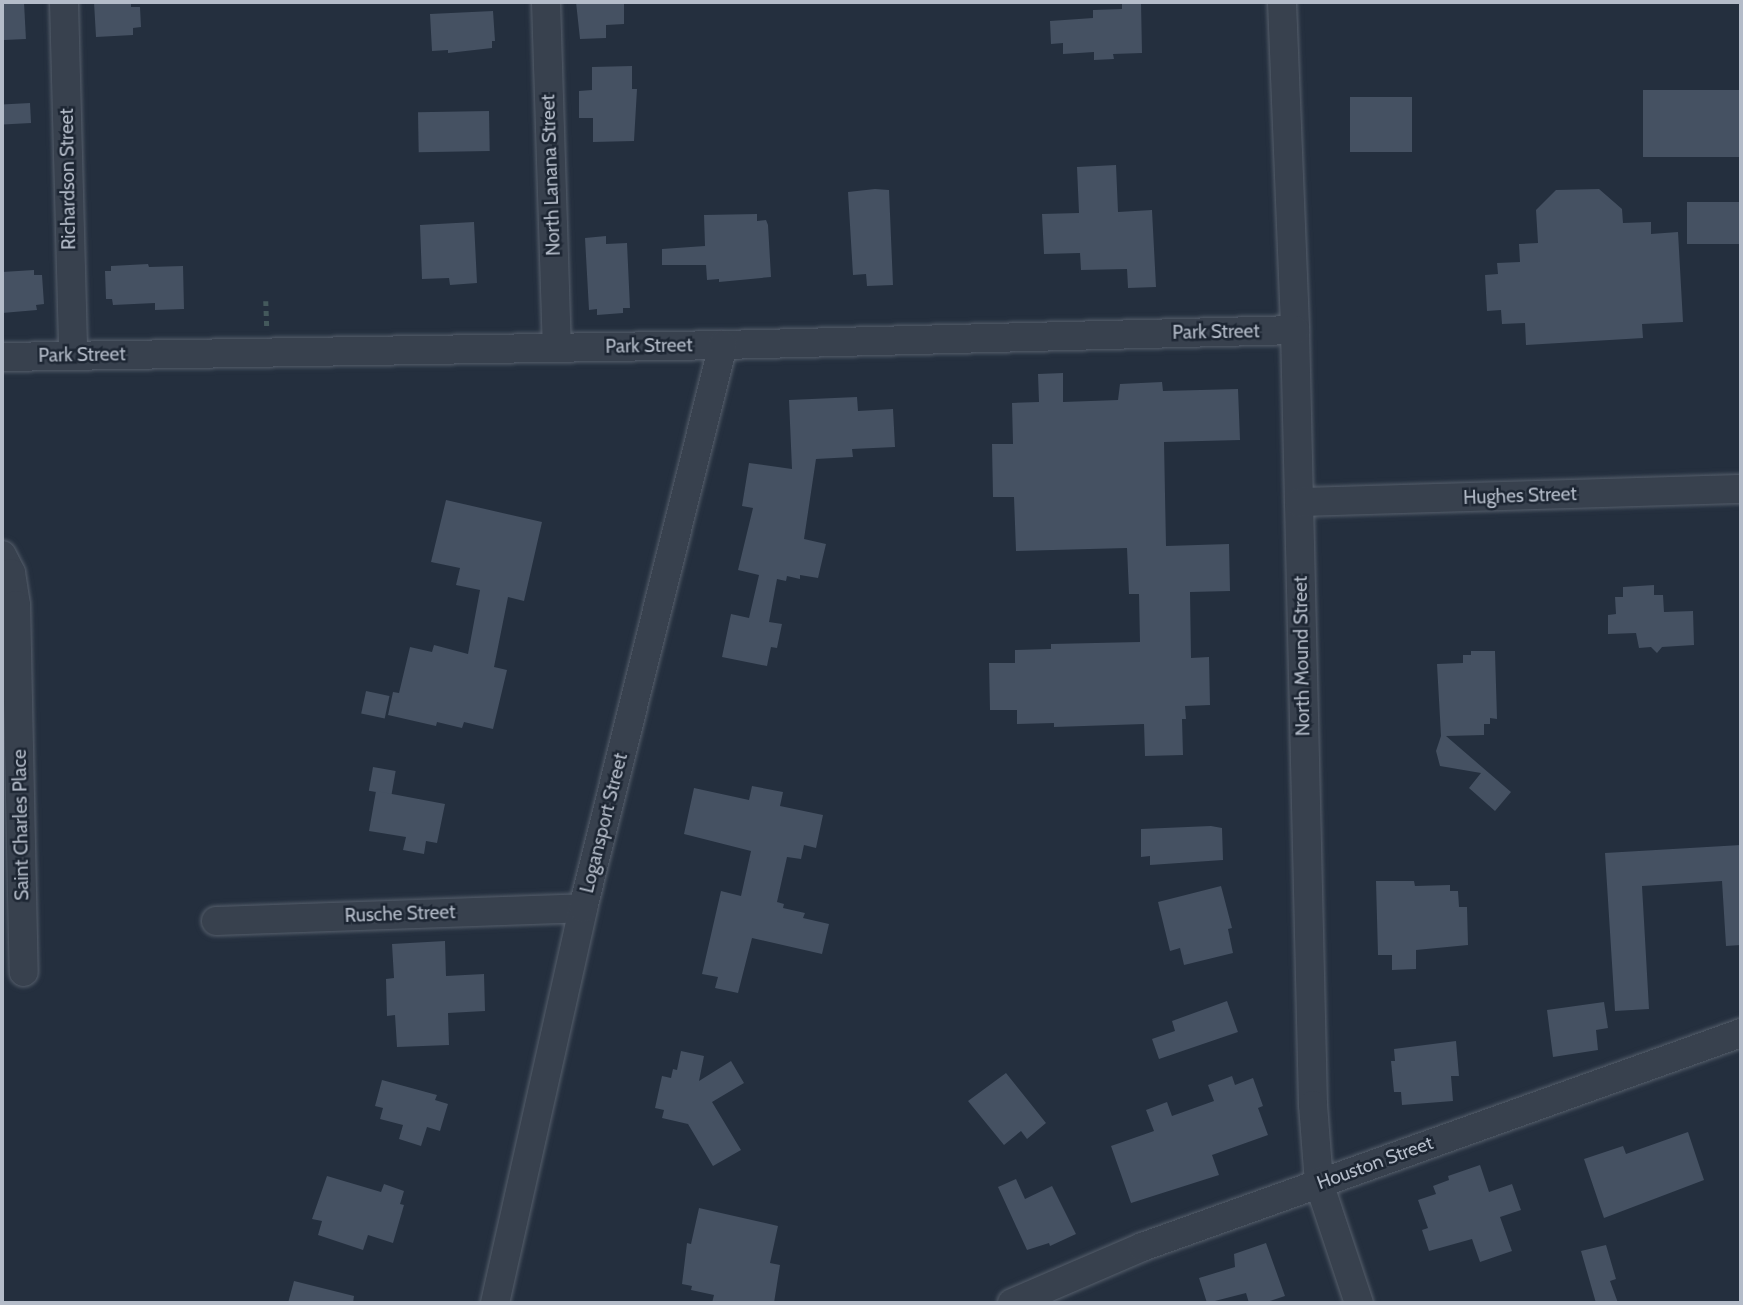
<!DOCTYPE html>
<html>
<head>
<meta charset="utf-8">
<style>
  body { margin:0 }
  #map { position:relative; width:1743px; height:1305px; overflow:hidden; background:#242f3e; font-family:Cabin,sans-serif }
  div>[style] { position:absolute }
  .building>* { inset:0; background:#455162; transform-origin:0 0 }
  .path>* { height:4.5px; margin-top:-2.25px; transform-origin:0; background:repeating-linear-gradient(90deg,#44595c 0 5px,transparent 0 10px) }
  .roads { filter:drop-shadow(0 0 2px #565f6c) drop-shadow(0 0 2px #565f6c) }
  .street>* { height:28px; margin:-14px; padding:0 14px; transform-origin:14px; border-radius:14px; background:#38414e }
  span { translate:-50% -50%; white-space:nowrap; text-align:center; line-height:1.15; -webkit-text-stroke:5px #1d2633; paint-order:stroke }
  .street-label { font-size:19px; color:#b4bcc9 }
  .frame { position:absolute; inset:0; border:4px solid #b4bcc9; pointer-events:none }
</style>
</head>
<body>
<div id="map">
  <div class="building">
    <i style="left:24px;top:2px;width:37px;height:22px;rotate:87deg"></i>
    <i style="clip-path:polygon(94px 2px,131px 2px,131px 7px,140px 7px,141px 27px,133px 28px,133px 35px,96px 37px)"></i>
    <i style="clip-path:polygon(576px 2px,624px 2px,624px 24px,606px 25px,606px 38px,580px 39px)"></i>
    <i style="clip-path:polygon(1122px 2px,1141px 2px,1142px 53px,1113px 54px,1114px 59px,1094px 60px,1094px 52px,1063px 54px,1063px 43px,1051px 44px,1050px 21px,1093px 18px,1093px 10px,1122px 9px)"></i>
    <i style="clip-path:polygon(493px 11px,495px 41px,492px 41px,492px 48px,448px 53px,448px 50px,432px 51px,430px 14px)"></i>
    <i style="clip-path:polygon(632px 66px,632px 89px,637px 89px,634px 141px,593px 142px,593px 118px,579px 118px,579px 91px,592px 90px,592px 67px)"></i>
    <i style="left:1741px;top:90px;width:67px;height:98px;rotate:90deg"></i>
    <i style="left:1350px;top:97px;width:62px;height:55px"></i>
    <i style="left:30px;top:103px;width:20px;height:28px;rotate:87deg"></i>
    <i style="left:489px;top:111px;width:40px;height:71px;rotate:89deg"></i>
    <i style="clip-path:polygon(1116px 165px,1118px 212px,1152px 210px,1156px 287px,1128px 288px,1127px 269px,1081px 270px,1080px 253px,1044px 254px,1042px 214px,1079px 213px,1077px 167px)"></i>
    <i style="clip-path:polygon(875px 189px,889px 190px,893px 285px,867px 286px,866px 274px,853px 275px,848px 192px)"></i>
    <i style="clip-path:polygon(1599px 189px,1622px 209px,1623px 223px,1651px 222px,1651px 234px,1678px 232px,1683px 322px,1642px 324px,1643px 338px,1526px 345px,1525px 323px,1502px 324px,1501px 310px,1487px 311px,1485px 275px,1498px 274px,1497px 263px,1520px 262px,1519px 244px,1538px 243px,1536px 210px,1556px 190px)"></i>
    <i style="left:1741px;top:202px;width:42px;height:54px;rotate:90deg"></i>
    <i style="clip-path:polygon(757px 214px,757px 221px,766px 220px,768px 225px,771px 277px,719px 282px,719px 279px,707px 280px,706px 265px,662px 265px,662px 249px,705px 246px,704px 215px)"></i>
    <i style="clip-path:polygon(474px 222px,477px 283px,450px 285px,449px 278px,422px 279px,420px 225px)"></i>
    <i style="clip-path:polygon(606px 236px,606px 244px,627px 243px,630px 308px,623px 308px,623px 313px,597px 315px,597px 309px,589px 310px,585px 238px)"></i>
    <i style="clip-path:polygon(148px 264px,149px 267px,183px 266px,184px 309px,155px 310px,155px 303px,113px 305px,112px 299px,106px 299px,105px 271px,111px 271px,111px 266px)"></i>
    <i style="clip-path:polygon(34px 270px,34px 275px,42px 275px,44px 304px,36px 305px,37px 310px,2px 313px,2px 272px)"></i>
    <i style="clip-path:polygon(1063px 373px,1063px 402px,1118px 400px,1120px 384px,1162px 382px,1163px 391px,1238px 389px,1240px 440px,1164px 442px,1166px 546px,1229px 544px,1230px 591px,1190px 592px,1191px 658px,1209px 657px,1210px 705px,1185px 706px,1186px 719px,1182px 719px,1183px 755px,1145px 756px,1144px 724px,1054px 727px,1054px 723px,1017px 724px,1017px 710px,990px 710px,989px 663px,1015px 663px,1015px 650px,1051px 649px,1051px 644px,1140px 642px,1139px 594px,1129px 594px,1127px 548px,1016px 551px,1014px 497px,993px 497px,992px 444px,1013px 444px,1012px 403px,1039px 402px,1038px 374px)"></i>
    <i style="clip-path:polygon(857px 397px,858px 411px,893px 409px,895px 447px,852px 449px,853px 457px,816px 459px,804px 539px,826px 544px,818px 578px,800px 575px,800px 579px,787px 576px,786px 581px,777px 579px,769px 622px,782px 624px,777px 648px,771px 647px,767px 666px,722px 657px,731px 614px,749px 618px,759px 575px,738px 570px,753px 508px,742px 506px,749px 463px,792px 469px,789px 400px)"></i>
    <i style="clip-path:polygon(446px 500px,542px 522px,524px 601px,508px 597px,494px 667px,507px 670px,493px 729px,464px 722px,462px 728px,437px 722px,436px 726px,388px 715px,393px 692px,399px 693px,410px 647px,432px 652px,434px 645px,468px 654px,480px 590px,456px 585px,460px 568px,431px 562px)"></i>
    <i style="clip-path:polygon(1654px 585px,1654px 595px,1663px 595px,1664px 612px,1693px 611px,1694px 645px,1662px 647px,1657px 653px,1651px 647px,1639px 648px,1636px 633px,1608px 634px,1608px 615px,1616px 614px,1615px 597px,1623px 597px,1623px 587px)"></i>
    <i style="clip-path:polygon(1471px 651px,1495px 651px,1497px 719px,1490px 718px,1490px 724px,1484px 724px,1484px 735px,1446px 736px,1511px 792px,1495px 811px,1469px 788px,1481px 773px,1440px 766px,1436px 751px,1441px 736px,1437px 664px,1463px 663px,1463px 655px,1471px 655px)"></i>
    <i style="left:366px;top:691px;width:24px;height:23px;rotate:12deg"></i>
    <i style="left:373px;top:767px;width:23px;height:24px;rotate:10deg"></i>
    <i style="clip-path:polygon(752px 786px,783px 792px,780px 806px,823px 815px,816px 848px,804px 845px,801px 859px,787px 857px,777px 902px,784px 904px,783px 908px,805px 913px,803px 918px,829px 924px,822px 954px,752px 938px,738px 993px,715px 988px,718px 977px,702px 974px,721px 891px,741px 896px,751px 851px,684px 834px,694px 788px,749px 800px)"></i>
    <i style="clip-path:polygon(376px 791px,445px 804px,437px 843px,426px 841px,424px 854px,403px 850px,406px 837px,369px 831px)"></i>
    <i style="clip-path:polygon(1211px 826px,1222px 828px,1223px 860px,1150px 865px,1150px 856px,1141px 857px,1141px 829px)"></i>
    <i style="clip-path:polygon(1741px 845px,1741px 945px,1726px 946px,1722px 881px,1642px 886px,1649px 1009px,1615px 1011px,1605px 853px)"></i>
    <i style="clip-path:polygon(1376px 881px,1414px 881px,1415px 886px,1450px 885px,1450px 891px,1458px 891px,1459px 907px,1467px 907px,1468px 945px,1416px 950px,1416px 969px,1392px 970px,1392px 955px,1378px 955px)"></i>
    <i style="clip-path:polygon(1221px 886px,1232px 928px,1228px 929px,1233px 953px,1184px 965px,1180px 948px,1170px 951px,1158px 902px)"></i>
    <i style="clip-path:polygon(445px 941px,446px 976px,484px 974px,485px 1011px,448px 1013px,449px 1045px,397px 1047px,395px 1015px,387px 1016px,386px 979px,394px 978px,392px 944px)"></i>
    <i style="clip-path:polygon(1227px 1001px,1238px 1032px,1159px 1059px,1152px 1039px,1175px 1031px,1172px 1021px)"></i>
    <i style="clip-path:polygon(1604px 1002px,1608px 1028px,1596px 1030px,1598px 1050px,1553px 1057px,1547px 1010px)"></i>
    <i style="clip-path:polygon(1456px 1041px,1459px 1076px,1451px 1076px,1453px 1101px,1402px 1105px,1401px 1092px,1394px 1092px,1391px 1061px,1395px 1061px,1394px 1049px)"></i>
    <i style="clip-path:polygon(681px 1051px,704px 1056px,699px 1081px,731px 1061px,744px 1083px,712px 1102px,741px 1150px,713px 1166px,688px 1124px,662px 1118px,664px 1110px,655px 1108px,662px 1076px,671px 1078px,673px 1069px,677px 1070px)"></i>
    <i style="clip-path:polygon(1006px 1073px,1046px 1123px,1027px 1139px,1021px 1131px,1004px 1145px,968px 1101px)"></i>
    <i style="clip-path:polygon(1232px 1076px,1235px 1085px,1253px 1078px,1263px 1106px,1258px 1108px,1268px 1135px,1212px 1155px,1219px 1175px,1131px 1203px,1111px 1146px,1154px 1131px,1146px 1110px,1167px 1102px,1172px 1116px,1214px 1101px,1208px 1085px)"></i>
    <i style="clip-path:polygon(382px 1080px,437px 1095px,435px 1100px,448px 1104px,440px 1131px,427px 1127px,421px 1146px,399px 1139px,403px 1125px,380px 1119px,383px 1108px,375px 1106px)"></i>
    <i style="clip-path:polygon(1688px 1132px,1704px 1180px,1604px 1218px,1584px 1159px,1623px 1146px,1626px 1154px)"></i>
    <i style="clip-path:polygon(1480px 1165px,1489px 1192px,1512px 1184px,1521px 1210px,1500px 1217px,1512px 1251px,1480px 1262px,1472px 1239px,1429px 1251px,1422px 1230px,1428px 1228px,1418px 1200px,1436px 1194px,1433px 1186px,1449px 1180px,1448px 1176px)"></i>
    <i style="clip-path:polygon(327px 1176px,381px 1192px,384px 1184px,404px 1191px,400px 1204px,404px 1205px,393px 1243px,368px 1235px,363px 1250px,318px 1235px,322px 1221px,312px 1219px)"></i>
    <i style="clip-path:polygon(1016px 1179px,1025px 1199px,1052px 1186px,1076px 1234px,1050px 1246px,1049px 1243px,1027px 1250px,998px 1187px)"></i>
    <i style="clip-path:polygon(699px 1208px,778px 1226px,770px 1263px,780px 1265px,774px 1303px,712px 1303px,714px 1295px,691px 1290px,692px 1286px,682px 1284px,687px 1243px,691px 1244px)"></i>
    <i style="clip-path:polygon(1266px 1243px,1285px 1296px,1264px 1303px,1249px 1303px,1246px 1293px,1207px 1303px,1199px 1278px,1235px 1267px,1234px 1254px)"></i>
    <i style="clip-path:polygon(1606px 1245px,1616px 1279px,1610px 1281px,1618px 1303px,1596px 1303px,1581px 1251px)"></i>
    <i style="clip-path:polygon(294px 1281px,354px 1296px,353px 1303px,288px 1303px)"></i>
  </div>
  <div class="path">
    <i style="left:266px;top:301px;width:27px;rotate:88deg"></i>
  </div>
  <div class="roads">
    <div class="street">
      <i style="left:64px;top:2px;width:353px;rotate:88.5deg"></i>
      <i style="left:546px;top:2px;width:346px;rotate:88.2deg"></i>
      <i style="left:1282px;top:2px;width:328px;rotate:87.7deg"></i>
      <i style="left:1295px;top:330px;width:775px;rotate:88.67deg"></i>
      <i style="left:1313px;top:1105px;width:78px;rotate:85.6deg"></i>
      <i style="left:1319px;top:1183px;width:126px;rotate:71.6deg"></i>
      <i style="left:2px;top:357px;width:721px;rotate:-0.95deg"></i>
      <i style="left:723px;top:345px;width:572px;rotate:-1.5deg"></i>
      <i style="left:1299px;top:502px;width:442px;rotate:-1.7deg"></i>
      <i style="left:2px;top:555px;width:20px;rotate:63deg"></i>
      <i style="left:11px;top:573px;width:32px;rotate:81deg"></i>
      <i style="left:16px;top:605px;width:367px;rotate:88.8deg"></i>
      <i style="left:216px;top:921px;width:367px;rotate:-2deg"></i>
      <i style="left:495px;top:1303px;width:405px;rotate:-77.4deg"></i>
      <i style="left:583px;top:908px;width:580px;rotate:-76.04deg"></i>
      <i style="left:1012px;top:1303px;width:142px;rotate:-23.3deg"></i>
      <i style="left:1142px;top:1247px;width:636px;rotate:-19.66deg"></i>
    </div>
  </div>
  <div class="street-label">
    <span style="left:551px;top:175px;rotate:-92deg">North Lanana Street</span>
    <span style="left:68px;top:179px;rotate:-91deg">Richardson Street</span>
    <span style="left:1216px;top:332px;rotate:-1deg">Park Street</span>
    <span style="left:649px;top:346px;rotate:-1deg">Park Street</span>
    <span style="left:82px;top:355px;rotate:-1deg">Park Street</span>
    <span style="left:1520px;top:496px;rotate:-2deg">Hughes Street</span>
    <span style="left:1302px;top:656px;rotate:-91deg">North Mound Street</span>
    <span style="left:604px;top:823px;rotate:-76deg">Logansport Street</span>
    <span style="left:21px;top:825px;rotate:-91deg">Saint Charles Place</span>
    <span style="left:400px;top:914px;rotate:-2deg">Rusche Street</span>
    <span style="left:1375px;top:1163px;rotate:-20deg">Houston Street</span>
  </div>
  <div class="frame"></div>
</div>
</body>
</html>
